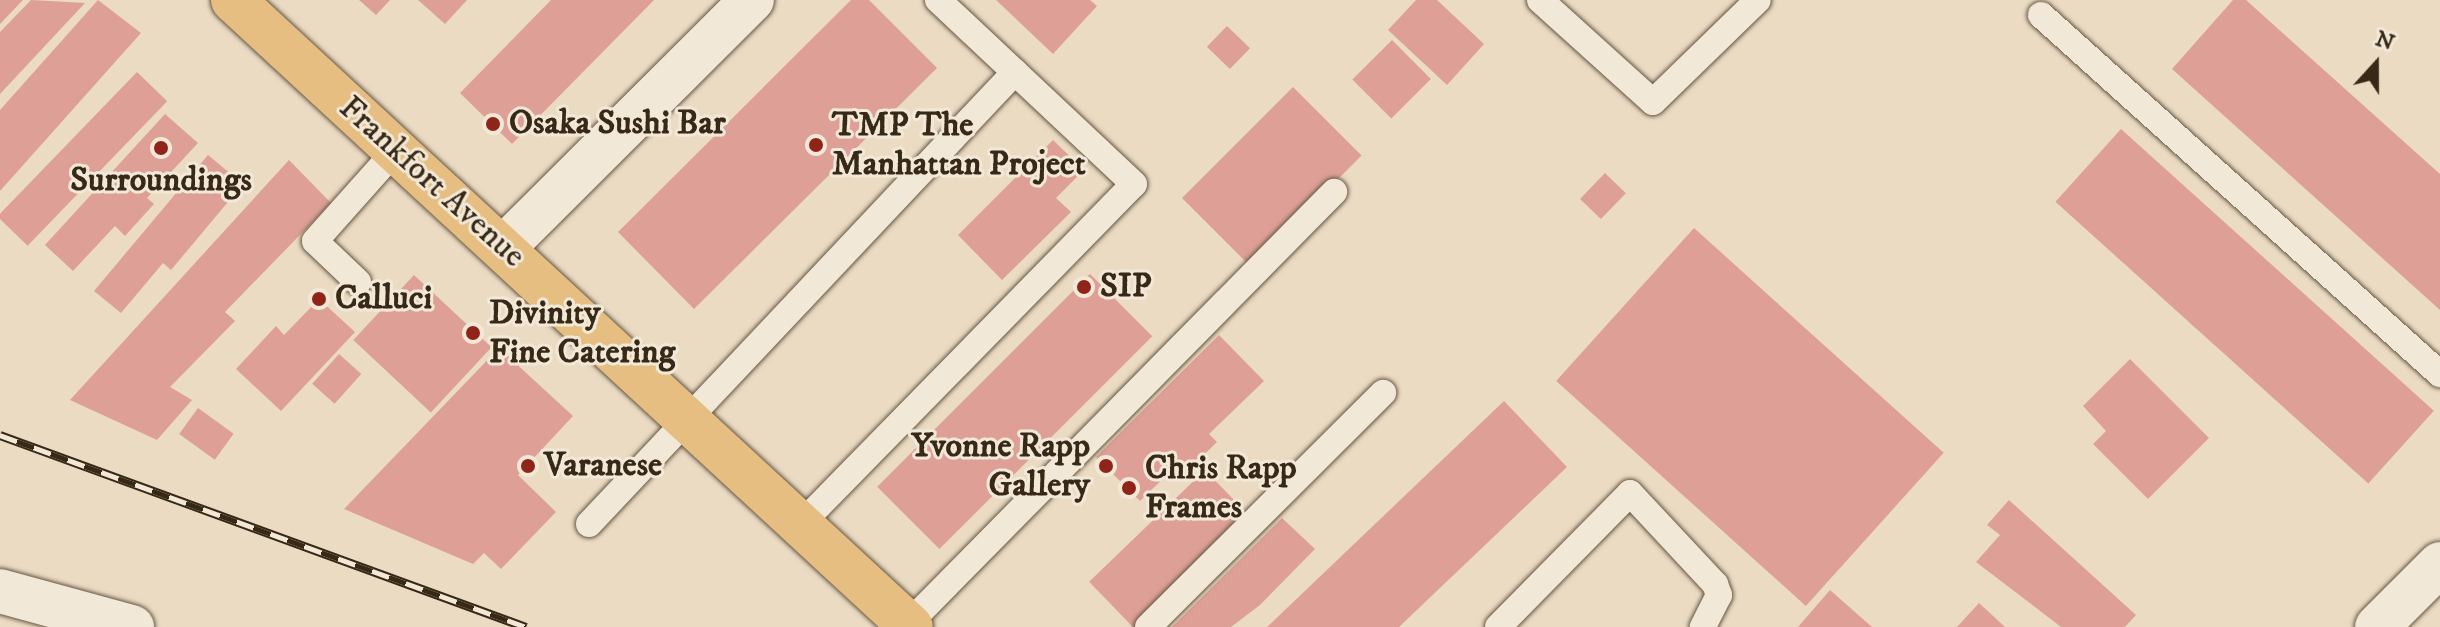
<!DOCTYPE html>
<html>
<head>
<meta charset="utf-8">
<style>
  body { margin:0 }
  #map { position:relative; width:2440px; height:627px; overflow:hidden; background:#ebdbc3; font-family:"IM FELL DW Pica",serif }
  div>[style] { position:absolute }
  .building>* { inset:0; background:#dea096; transform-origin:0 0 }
  .roads { filter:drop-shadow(0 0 2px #655642) drop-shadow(0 0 2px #655642) }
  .lane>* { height:26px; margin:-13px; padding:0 13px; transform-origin:13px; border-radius:13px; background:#f2e8d8 }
  .street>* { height:44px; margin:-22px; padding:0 22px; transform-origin:22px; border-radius:22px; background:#f2e8d8 }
  .primary>* { height:44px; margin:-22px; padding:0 22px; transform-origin:22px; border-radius:22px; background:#e6be82 }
  .rail>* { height:9px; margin-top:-4.5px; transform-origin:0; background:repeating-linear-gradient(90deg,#f2e8d8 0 18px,#382917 0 36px); box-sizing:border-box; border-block:2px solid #382917 }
  .dots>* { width:22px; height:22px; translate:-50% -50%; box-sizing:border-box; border:4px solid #f2e8d8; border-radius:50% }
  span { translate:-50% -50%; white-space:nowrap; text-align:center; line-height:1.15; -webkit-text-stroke:6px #f2e8d8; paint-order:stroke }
  .poi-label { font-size:34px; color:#382917; font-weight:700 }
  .left { translate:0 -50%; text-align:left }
  .right { translate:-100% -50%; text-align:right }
  .street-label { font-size:34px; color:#382917 }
  .north { position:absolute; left:2336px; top:24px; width:80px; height:80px; -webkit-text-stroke:6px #f2e8d8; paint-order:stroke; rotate:21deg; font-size:22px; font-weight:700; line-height:32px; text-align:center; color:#382917 }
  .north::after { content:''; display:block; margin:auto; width:28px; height:36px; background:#382917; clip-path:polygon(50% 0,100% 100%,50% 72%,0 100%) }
</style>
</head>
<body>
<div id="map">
  <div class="building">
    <i style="clip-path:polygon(0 0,23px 0,0 24px)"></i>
    <i style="clip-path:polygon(31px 0,85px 3px,0 94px,0 32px)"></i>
    <i style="clip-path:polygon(98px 0,141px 33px,0 191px,0 110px)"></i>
    <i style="clip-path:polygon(359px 0,390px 0,376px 15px)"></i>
    <i style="clip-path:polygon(418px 0,467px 0,445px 24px)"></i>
    <i style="clip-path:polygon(551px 0,654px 0,512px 144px,460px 93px)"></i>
    <i style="clip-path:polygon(851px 0,869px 0,937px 68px,694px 309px,618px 232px)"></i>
    <i style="clip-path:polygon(996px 0,1090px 0,1097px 6px,1053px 54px)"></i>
    <i style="clip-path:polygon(1416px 0,1437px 0,1484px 44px,1447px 85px,1388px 30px)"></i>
    <i style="clip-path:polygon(2233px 0,2246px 0,2440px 174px,2440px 310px,2172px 69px)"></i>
    <i style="left:1227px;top:26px;width:32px;height:29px;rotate:44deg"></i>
    <i style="left:1392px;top:40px;width:55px;height:56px;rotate:45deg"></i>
    <i style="left:137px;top:72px;width:42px;height:201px;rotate:44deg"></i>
    <i style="left:1293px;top:87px;width:97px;height:157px;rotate:45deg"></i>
    <i style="clip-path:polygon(165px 114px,198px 143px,147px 198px,154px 204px,125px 236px,115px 226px,73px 271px,45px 245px)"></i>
    <i style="left:2121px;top:129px;width:421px;height:98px;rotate:42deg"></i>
    <i style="clip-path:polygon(1053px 140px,1084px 170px,1056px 198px,1071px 212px,1002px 280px,958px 235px)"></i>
    <i style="clip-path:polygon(208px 155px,243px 184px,171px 270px,163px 263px,121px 313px,94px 291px)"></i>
    <i style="clip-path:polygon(289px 160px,331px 203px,225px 312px,235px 321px,170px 387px,192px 400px,157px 440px,70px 400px)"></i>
    <i style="left:1605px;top:173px;width:29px;height:36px;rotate:44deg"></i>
    <i style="left:1694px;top:228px;width:336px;height:206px;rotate:42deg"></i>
    <i style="left:1090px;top:274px;width:88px;height:301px;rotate:45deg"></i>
    <i style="left:414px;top:275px;width:106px;height:89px;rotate:43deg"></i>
    <i style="clip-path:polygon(319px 299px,355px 332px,281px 411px,236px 369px,276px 326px,284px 335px)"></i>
    <i style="clip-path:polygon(1219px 335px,1264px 381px,1209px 434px,1217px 442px,1184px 474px,1176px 466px,1140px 501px,1096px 457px)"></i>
    <i style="clip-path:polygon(499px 348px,573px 416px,518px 475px,556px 512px,501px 569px,484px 553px,473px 564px,344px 509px)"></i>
    <i style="left:339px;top:354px;width:30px;height:40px;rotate:42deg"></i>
    <i style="clip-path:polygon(2130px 359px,2209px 438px,2148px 499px,2093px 444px,2106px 431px,2083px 406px)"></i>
    <i style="clip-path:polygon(1504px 401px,1567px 467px,1399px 627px,1267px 627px)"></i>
    <i style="left:198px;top:408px;width:44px;height:32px;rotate:36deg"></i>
    <i style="left:1205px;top:470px;width:69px;height:161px;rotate:46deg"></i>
    <i style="clip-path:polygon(2009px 500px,2136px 615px,2125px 627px,2061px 627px,1976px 562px,2000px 535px,1987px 525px)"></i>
    <i style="clip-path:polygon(1282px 518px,1315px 549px,1260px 605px,1231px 627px,1172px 627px)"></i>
    <i style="clip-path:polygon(1830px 590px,1872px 627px,1798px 627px)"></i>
    <i style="clip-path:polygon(1979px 603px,2005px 627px,1957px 627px)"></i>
  </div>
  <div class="roads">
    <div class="lane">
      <i style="left:1540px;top:0;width:152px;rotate:42.1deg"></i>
      <i style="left:1653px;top:102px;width:146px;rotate:-44.2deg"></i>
      <i style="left:2041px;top:15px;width:537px;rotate:41.98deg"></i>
      <i style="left:358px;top:282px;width:59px;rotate:-136.4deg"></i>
      <i style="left:315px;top:241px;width:123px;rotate:-48.3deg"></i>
      <i style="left:589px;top:524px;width:621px;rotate:-46.7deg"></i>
      <i style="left:800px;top:525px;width:477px;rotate:-45.6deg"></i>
      <i style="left:1134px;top:184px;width:269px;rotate:-136.8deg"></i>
      <i style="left:908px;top:624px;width:607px;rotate:-45.4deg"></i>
      <i style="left:1148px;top:627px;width:332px;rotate:-44.9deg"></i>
      <i style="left:1498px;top:627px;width:188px;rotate:-45.4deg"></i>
      <i style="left:1630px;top:493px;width:125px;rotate:47deg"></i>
      <i style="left:1715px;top:584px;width:12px;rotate:70deg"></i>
      <i style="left:1719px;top:595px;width:36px;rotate:117deg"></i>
    </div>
    <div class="street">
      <i style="left:504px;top:247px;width:350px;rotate:-44.9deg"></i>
      <i style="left:0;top:591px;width:137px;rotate:15.3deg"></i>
      <i style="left:2377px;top:627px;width:89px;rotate:-45deg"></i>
    </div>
    <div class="primary">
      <i style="left:233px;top:0;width:923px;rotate:42.76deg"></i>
    </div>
  </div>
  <div class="rail">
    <i style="left:0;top:435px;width:560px;rotate:20.05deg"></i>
  </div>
  <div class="dots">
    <i style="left:493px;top:124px;background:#8f2418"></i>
    <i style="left:816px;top:145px;background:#8f2418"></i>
    <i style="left:161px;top:148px;background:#8f2418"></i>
    <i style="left:1084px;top:287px;background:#8f2418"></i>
    <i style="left:319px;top:299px;background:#8f2418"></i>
    <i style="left:473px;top:333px;background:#8f2418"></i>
    <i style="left:528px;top:466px;background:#8f2418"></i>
    <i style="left:1106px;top:466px;background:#8f2418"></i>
    <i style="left:1129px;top:488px;background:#8f2418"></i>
  </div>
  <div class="poi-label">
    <span class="left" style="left:509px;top:124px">Osaka Sushi Bar</span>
    <span class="left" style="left:832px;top:145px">TMP The<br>Manhattan Project</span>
    <span style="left:161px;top:181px">Surroundings</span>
    <span class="left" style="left:1100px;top:287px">SIP</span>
    <span class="left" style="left:335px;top:299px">Calluci</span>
    <span class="left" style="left:489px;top:333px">Divinity<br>Fine Catering</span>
    <span class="right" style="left:1090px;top:466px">Yvonne Rapp<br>Gallery</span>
    <span class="left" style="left:544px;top:466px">Varanese</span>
    <span class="left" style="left:1145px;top:488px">Chris Rapp<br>Frames</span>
  </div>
  <div class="street-label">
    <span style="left:432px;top:182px;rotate:42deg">Frankfort Avenue</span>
  </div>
  <div class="north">N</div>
</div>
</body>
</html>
